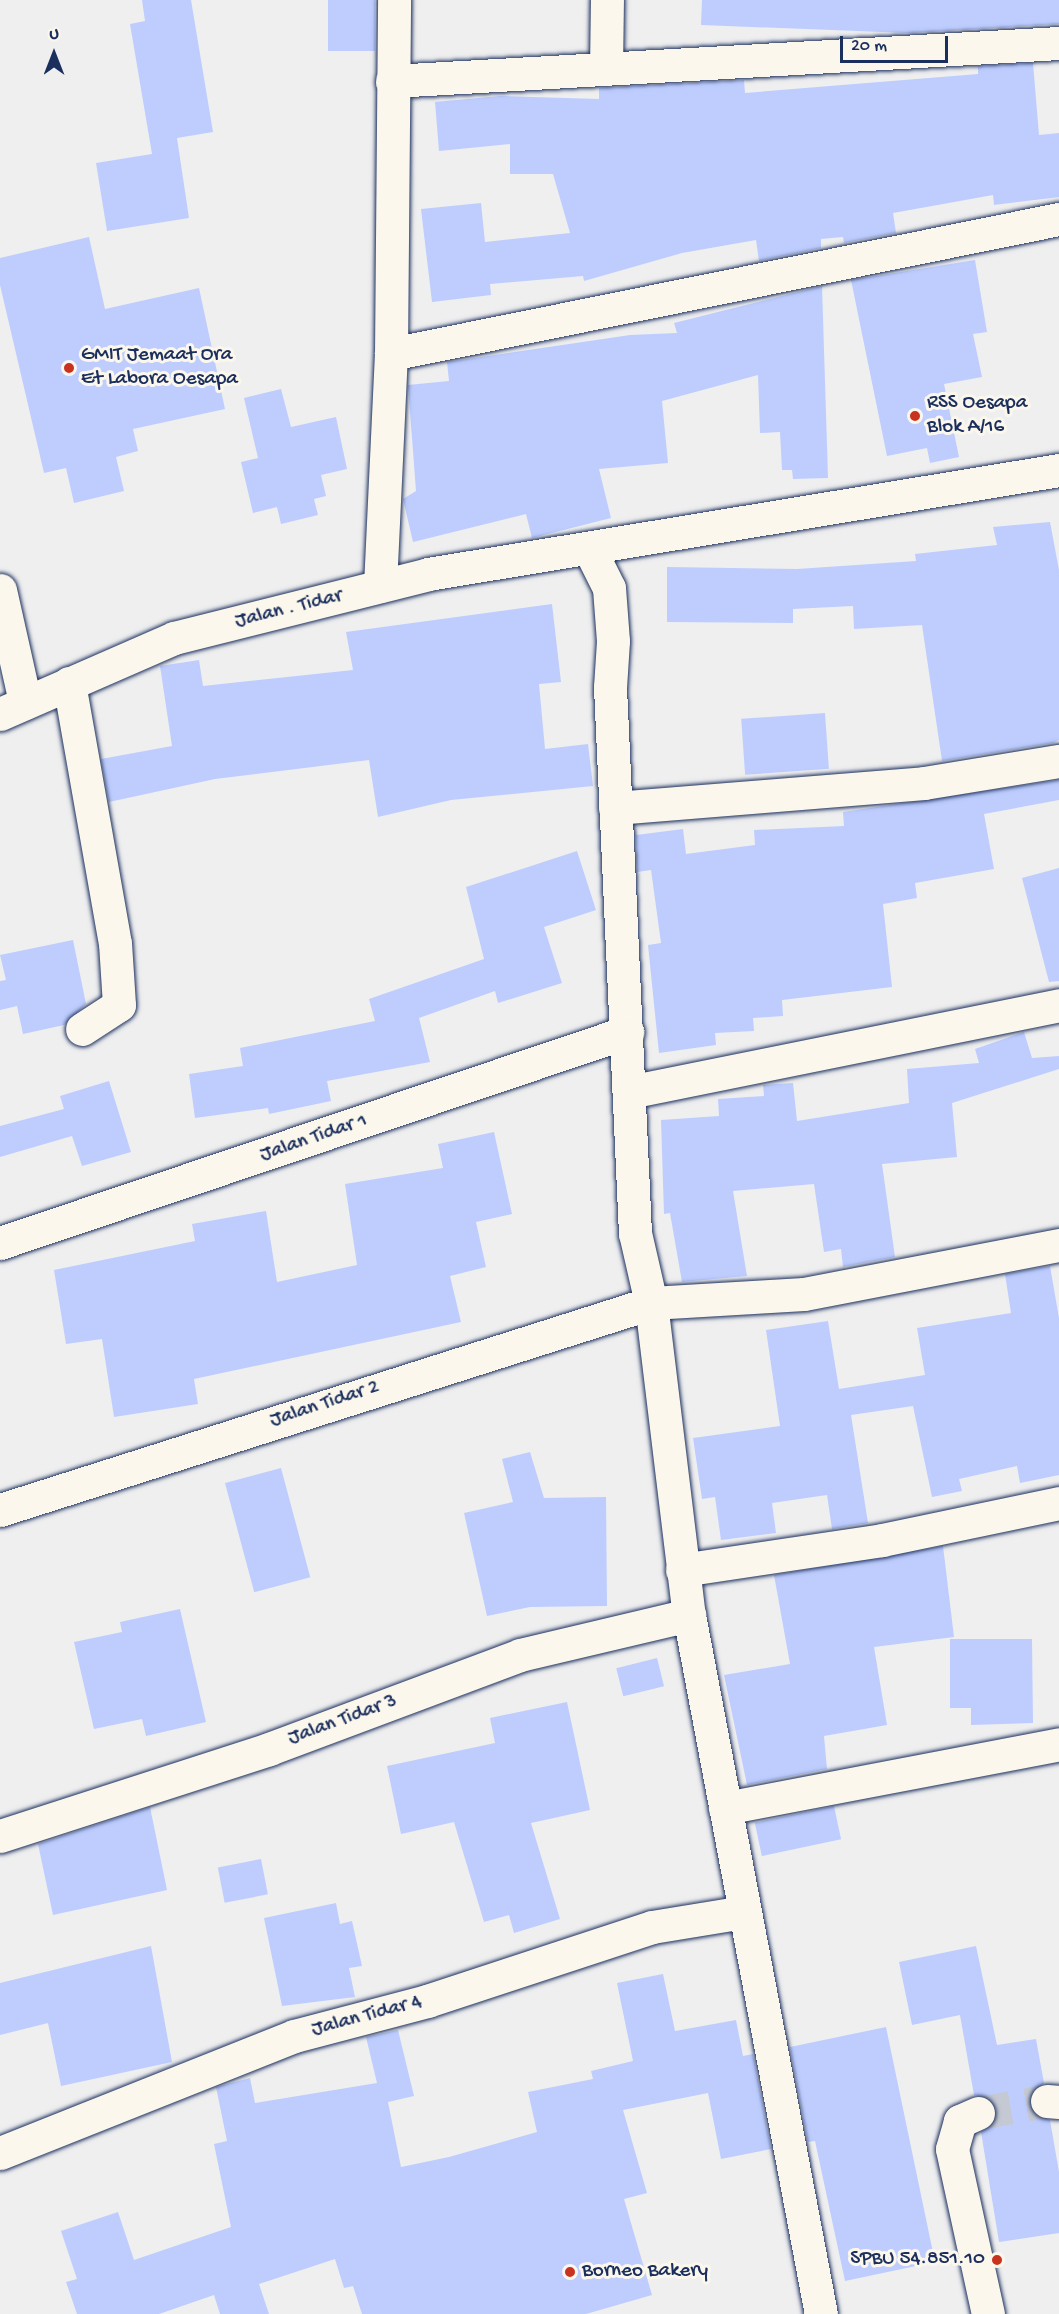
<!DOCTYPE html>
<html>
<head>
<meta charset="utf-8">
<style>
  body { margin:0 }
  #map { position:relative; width:1059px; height:2314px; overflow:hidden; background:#efeff0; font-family:"Gochi Hand",sans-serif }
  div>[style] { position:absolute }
  .building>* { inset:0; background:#becdfe; transform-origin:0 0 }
  .minor-tunnel>* { height:33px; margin-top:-16.5px; transform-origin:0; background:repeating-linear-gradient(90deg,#c5c9d3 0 33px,transparent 0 49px) }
  .roads { filter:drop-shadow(0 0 2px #1b2f5e) drop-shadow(0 0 2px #1b2f5e) }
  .minor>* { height:33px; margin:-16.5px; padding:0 16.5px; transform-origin:16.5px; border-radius:16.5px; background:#fbf7ec }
  .dots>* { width:16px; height:16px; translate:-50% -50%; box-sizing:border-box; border:3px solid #fbf7ec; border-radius:50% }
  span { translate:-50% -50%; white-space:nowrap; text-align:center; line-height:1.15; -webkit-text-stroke:6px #fbf7ec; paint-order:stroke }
  .poi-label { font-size:21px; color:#1b2f5e }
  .left { translate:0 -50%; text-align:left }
  .right { translate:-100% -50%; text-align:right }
  .street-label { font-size:21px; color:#1b2f5e }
  .north { position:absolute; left:24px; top:24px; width:60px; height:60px; -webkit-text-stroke:4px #fbf7ec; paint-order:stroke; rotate:0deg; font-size:16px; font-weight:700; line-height:24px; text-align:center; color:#1b2f5e }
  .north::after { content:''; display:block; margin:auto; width:21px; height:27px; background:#1b2f5e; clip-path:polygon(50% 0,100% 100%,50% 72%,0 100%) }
  .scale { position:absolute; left:840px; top:36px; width:108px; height:27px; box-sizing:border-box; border:3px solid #1b2f5e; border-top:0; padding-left:8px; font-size:18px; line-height:21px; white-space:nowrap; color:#1b2f5e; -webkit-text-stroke:4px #fbf7ec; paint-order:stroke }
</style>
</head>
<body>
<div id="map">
  <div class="building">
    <i style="clip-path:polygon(142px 0,191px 0,213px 132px,177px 138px,189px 218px,107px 231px,96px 163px,152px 154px,130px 24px,145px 21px)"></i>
    <i style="left:328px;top:0;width:47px;height:51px"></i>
    <i style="clip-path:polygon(702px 0,1059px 0,1059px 24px,908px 33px,701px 25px)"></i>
    <i style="clip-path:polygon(1033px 63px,1039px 135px,1059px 133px,1059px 197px,994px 205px,993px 195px,893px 213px,896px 233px,844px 243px,843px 237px,821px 239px,821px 248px,759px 261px,756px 240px,682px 253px,584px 281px,583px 276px,490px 284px,491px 295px,432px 302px,421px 209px,481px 203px,485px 242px,570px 233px,553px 174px,510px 174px,510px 144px,439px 151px,435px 102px,500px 96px,599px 99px,599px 88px,744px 80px,745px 93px,978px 74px,978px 66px)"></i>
    <i style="clip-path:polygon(89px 237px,105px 309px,199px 288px,225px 409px,133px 429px,138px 451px,116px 457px,124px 491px,74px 503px,66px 468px,44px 473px,0 285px,0 258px)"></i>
    <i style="clip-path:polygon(975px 260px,987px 332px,973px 334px,982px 377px,944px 384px,959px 457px,930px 463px,927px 448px,887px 456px,851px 280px)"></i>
    <i style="clip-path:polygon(822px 286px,828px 478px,793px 479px,792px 470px,782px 470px,780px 432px,760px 433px,758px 375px,662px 401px,668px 463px,599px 469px,611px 518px,532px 538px,526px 514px,413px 542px,403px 499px,416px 491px,408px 385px,449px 381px,447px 362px,630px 335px,677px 333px,674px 323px)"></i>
    <i style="clip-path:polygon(281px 389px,291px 427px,336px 417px,347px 469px,321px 475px,326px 496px,314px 499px,318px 515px,281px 524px,277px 507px,253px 513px,241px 462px,258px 458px,244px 398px)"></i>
    <i style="clip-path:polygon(1050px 522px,1059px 570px,1059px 740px,1053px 743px,942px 761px,922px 625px,854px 629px,853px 606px,793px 609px,793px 623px,667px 622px,667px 567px,797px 569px,916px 561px,915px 554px,997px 545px,993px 527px)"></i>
    <i style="clip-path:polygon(552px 604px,561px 682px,539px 684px,545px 749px,588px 744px,593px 786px,451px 800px,378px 817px,369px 760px,215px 779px,109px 802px,101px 759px,172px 746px,160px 666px,199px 660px,203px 686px,353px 670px,346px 632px)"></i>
    <i style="left:825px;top:713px;width:56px;height:84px;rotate:86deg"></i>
    <i style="clip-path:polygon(1059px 780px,1059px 800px,984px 814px,994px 869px,915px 883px,917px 898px,883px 904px,892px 987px,782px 1000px,783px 1016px,753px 1018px,754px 1031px,715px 1033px,716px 1045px,659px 1053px,648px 945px,661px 943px,651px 870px,637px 872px,636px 835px,683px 829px,686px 854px,755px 845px,754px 830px,844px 826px,843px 812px)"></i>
    <i style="clip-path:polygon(577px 851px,596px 910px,544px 927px,562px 983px,498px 1003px,495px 991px,419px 1018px,430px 1062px,327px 1081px,331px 1101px,269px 1114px,268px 1108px,195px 1118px,189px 1074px,243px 1066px,240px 1048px,375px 1021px,369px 999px,484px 959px,466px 887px)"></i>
    <i style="clip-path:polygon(1059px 868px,1059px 981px,1049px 982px,1022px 878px)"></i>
    <i style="clip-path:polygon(73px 940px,86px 1004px,64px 1025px,23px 1034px,17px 1006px,0 1010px,0 981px,6px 980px,0 955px)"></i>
    <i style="clip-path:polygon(1024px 1032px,1032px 1058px,1059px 1056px,1059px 1069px,952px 1103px,957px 1157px,882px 1164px,895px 1257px,843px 1267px,841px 1249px,824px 1252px,814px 1184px,733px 1191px,747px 1276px,682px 1282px,670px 1213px,664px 1214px,661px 1120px,719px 1116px,718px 1099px,764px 1096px,763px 1085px,793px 1083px,797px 1121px,909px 1103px,907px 1069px,979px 1063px,975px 1049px)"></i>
    <i style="clip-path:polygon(109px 1081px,131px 1152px,82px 1166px,72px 1136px,0 1157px,0 1126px,64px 1109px,60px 1096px)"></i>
    <i style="clip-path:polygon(494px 1132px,512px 1214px,476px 1222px,486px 1267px,450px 1276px,461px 1322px,194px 1379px,198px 1404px,114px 1417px,102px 1339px,66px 1344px,54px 1270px,195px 1241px,192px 1224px,266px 1211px,277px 1282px,357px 1265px,345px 1184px,443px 1168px,438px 1144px)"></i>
    <i style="clip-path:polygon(1050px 1266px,1059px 1318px,1059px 1475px,1020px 1483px,1017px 1466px,959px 1479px,962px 1491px,932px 1497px,913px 1406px,851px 1415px,868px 1523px,832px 1529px,827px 1495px,772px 1503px,776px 1533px,721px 1540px,715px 1497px,702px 1499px,693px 1438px,780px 1426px,766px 1330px,828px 1321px,839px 1389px,925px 1375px,917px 1328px,1011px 1313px,1005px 1274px)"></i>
    <i style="clip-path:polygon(530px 1452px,544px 1498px,606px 1497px,607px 1606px,530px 1607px,487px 1616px,464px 1513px,513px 1502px,502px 1459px)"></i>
    <i style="left:281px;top:1468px;width:113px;height:58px;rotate:75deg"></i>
    <i style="clip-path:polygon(943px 1546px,954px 1637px,874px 1647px,887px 1725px,824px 1736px,827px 1769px,747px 1785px,724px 1675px,790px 1664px,774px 1575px)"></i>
    <i style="clip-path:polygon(180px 1609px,206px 1722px,146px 1736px,142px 1719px,94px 1729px,74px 1642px,122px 1632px,120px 1622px)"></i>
    <i style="clip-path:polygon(950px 1639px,1032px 1639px,1033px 1723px,971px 1725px,971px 1708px,950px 1708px)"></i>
    <i style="left:657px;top:1658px;width:29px;height:42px;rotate:76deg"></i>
    <i style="clip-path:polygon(567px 1702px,590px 1810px,531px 1823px,560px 1919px,514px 1933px,509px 1915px,484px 1922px,454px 1822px,401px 1834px,387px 1766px,495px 1743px,490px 1718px)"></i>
    <i style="left:834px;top:1806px;width:34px;height:81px;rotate:78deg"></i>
    <i style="clip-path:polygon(150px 1807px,167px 1890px,53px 1915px,38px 1844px)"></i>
    <i style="left:261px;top:1859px;width:36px;height:44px;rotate:79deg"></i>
    <i style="clip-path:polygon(336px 1903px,340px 1924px,352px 1921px,362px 1966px,349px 1968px,355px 1997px,282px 2006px,264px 1918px)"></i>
    <i style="clip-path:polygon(151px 1946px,172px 2062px,61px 2086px,48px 2023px,0 2035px,0 1983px)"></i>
    <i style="clip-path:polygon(976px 1946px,997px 2045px,1036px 2039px,1044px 2083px,1028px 2100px,1036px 2116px,1050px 2120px,1059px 2172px,1059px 2233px,999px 2242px,981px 2132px,993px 2124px,995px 2106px,989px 2098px,974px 2095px,960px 2015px,912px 2025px,899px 1962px)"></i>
    <i style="clip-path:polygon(663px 1974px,675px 2031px,736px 2020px,743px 2056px,753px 2054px,771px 2149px,721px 2159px,708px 2093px,623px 2110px,647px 2193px,624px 2199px,652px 2295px,586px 2314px,362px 2314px,353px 2286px,344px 2288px,335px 2259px,259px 2284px,269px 2314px,220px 2314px,214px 2295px,159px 2314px,77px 2314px,66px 2282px,77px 2279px,61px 2231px,118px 2212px,134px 2260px,231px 2227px,214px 2144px,227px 2141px,216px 2087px,250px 2078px,255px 2103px,377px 2083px,366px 2037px,398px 2030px,414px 2096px,388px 2102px,401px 2167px,449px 2157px,537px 2132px,528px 2092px,593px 2079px,591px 2071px,633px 2061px,617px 1983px)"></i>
    <i style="clip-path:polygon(886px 2027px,935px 2262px,845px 2281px,815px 2141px,808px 2142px,790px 2047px)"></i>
  </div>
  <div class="minor-tunnel">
    <i style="left:978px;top:2113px;width:70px;rotate:-9.9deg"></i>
  </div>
  <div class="roads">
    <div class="minor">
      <i style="left:606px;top:69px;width:69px;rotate:-89.2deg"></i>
      <i style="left:392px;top:81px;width:668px;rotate:-3.26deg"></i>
      <i style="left:391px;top:354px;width:682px;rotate:-11.43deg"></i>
      <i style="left:590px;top:550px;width:42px;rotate:63.4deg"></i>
      <i style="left:609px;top:588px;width:53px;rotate:85.7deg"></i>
      <i style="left:613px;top:641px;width:46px;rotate:93.7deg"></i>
      <i style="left:610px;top:687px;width:547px;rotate:87.38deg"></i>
      <i style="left:635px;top:1233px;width:72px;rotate:77.1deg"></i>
      <i style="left:651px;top:1303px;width:314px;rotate:83.1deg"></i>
      <i style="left:689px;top:1615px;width:711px;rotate:79.31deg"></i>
      <i style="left:380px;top:586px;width:232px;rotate:-87.3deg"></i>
      <i style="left:391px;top:354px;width:354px;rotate:-89.5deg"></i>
      <i style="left:0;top:590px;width:115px;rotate:77.4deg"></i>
      <i style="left:69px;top:683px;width:264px;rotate:80deg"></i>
      <i style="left:115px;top:943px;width:62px;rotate:86.3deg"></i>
      <i style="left:119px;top:1005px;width:44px;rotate:147deg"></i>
      <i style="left:0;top:714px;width:190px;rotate:-23.6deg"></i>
      <i style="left:174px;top:638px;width:262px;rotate:-14.1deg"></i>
      <i style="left:428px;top:574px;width:640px;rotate:-9.36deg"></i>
      <i style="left:615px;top:808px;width:310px;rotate:-4.6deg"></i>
      <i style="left:924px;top:783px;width:137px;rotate:-9.3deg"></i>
      <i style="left:629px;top:1092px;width:439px;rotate:-11.4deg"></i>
      <i style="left:0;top:1243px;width:662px;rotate:-18.6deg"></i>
      <i style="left:0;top:1510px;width:683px;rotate:-17.64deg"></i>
      <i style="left:651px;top:1303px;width:153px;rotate:-3.4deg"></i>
      <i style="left:804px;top:1294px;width:260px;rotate:-10.9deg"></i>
      <i style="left:682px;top:1570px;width:202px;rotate:-8.5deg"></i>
      <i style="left:882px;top:1540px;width:181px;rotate:-11.8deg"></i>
      <i style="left:725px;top:1808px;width:340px;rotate:-10.8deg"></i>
      <i style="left:0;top:1836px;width:283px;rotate:-17.9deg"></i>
      <i style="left:269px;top:1749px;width:268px;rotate:-20.5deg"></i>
      <i style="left:520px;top:1655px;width:174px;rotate:-13.3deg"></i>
      <i style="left:1047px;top:2101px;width:12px;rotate:5deg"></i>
      <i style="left:978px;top:2113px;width:20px;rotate:156deg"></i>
      <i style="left:960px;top:2121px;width:29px;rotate:106deg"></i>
      <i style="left:952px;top:2149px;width:169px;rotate:77.7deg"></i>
      <i style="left:0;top:2153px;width:316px;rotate:-21.7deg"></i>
      <i style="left:294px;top:2036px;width:138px;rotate:-14.7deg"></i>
      <i style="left:427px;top:2001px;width:237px;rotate:-18.2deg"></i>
      <i style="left:652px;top:1927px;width:93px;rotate:-9.3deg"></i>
    </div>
  </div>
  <div class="dots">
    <i style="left:69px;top:368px;background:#c8321e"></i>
    <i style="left:915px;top:416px;background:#c8321e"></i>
    <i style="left:997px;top:2260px;background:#c8321e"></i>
    <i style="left:570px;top:2272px;background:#c8321e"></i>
  </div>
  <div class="poi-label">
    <span class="left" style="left:81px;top:368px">GMIT Jemaat Ora<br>Et Labora Oesapa</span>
    <span class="left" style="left:927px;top:416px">RSS Oesapa<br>Blok A/16</span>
    <span class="right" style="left:985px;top:2260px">SPBU 54.851.10</span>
    <span class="left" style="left:582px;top:2272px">Borneo Bakery</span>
  </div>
  <div class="street-label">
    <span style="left:289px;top:610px;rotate:-14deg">Jalan . Tidar</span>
    <span style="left:314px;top:1139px;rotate:-19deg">Jalan Tidar 1</span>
    <span style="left:325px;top:1405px;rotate:-18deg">Jalan Tidar 2</span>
    <span style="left:343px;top:1721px;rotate:-20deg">Jalan Tidar 3</span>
    <span style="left:367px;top:2017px;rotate:-15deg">Jalan Tidar 4</span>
  </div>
  <div class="north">U</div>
  <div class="scale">20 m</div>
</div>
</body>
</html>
